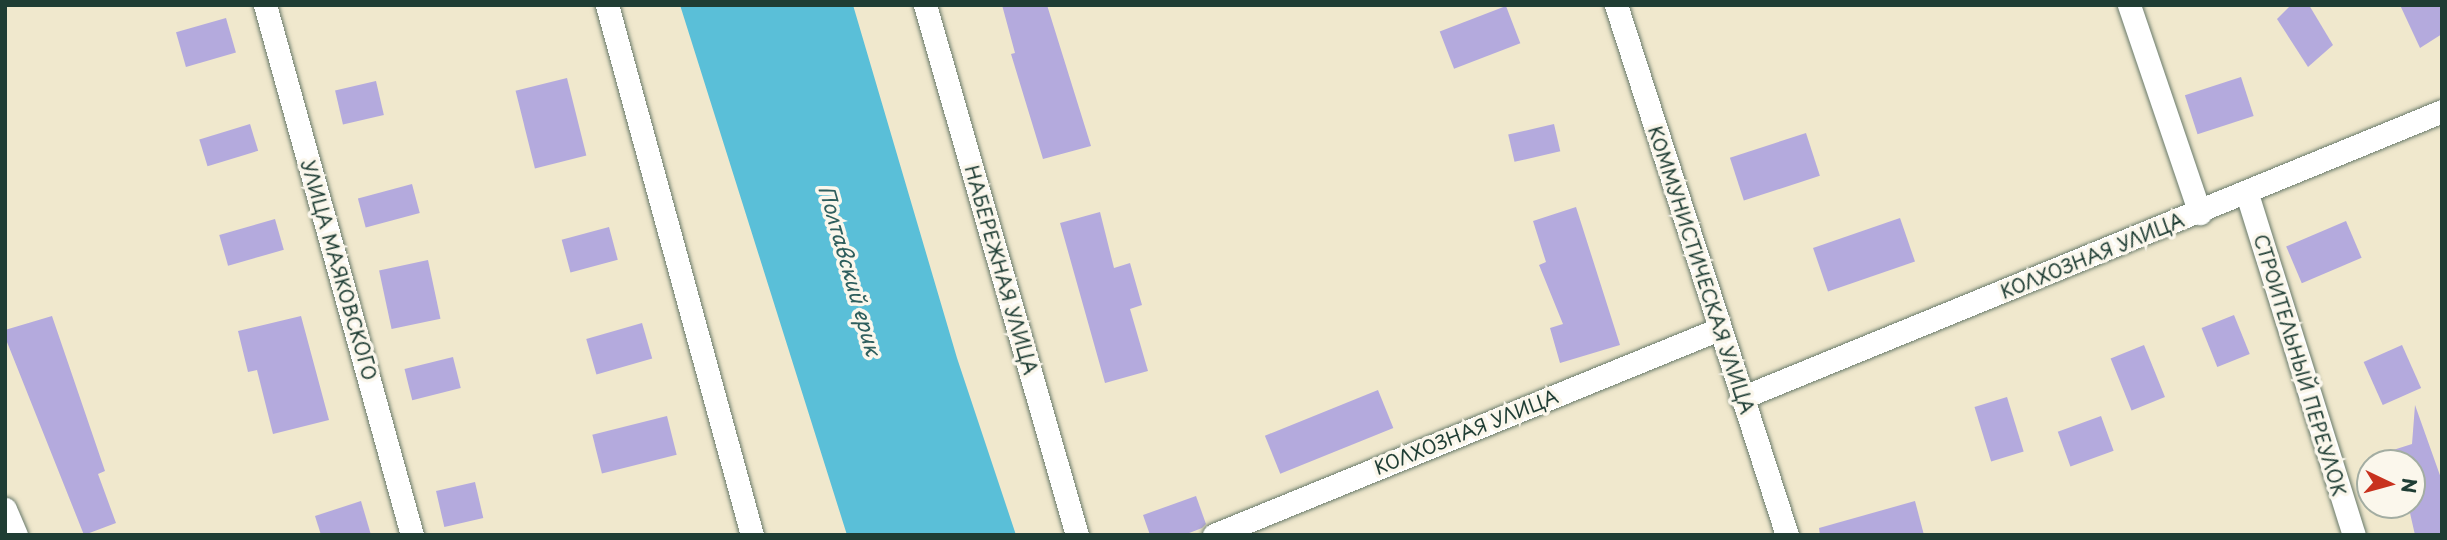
<!DOCTYPE html>
<html>
<head>
<meta charset="utf-8">
<style>
  body { margin:0 }
  #map { position:relative; width:2447px; height:540px; overflow:hidden; background:#f0e8cd; font-family:"Playpen Sans",sans-serif }
  div>[style] { position:absolute }
  .water>* { inset:0; background:#5abfd8 }
  .building>* { inset:0; background:#b4aadd; transform-origin:0 0 }
  .roads { filter:drop-shadow(0 0 2px #68796a) drop-shadow(0 0 2px #68796a) }
  .minor>* { height:23px; margin:-11.5px; padding:0 11.5px; transform-origin:11.5px; border-radius:11.5px; background:#fff }
  span { translate:-50% -50%; white-space:nowrap; text-align:center; line-height:1.15; -webkit-text-stroke:7px #fbf7ec; paint-order:stroke }
  .street-label { font-size:19px; color:#1f3d34 }
  .water-label { font-size:21px; color:#2e5e5d; font-style:italic }
  .frame { position:absolute; inset:0; border:7px solid #1f3d34; pointer-events:none }
  .north { position:absolute; left:2356px; top:449px; width:70px; height:70px; box-sizing:border-box; background:#fbf7ec; border:2px solid #a3ada2; border-radius:50%; rotate:95deg; font-size:19px; font-weight:700; line-height:28px; text-align:center; color:#1f3d34 }
  .north::after { content:''; display:block; margin:auto; width:24px; height:32px; background:#c8321e; clip-path:polygon(50% 0,100% 100%,50% 72%,0 100%) }
</style>
</head>
<body>
<div id="map">
  <div class="water">
    <i style="clip-path:polygon(680px 5px,853px 5px,957px 358px,1016px 535px,847px 535px)"></i>
  </div>
  <div class="building">
    <i style="clip-path:polygon(1002px 5px,1047px 5px,1091px 146px,1043px 159px,1011px 54px,1015px 53px)"></i>
    <i style="clip-path:polygon(2291px 5px,2309px 5px,2333px 45px,2308px 67px,2277px 19px)"></i>
    <i style="clip-path:polygon(2400px 5px,2442px 5px,2442px 34px,2420px 48px)"></i>
    <i style="left:1506px;top:6px;width:40px;height:71px;rotate:69deg"></i>
    <i style="left:226px;top:18px;width:36px;height:52px;rotate:74deg"></i>
    <i style="left:2241px;top:77px;width:41px;height:59px;rotate:72deg"></i>
    <i style="left:567px;top:78px;width:80px;height:53px;rotate:76deg"></i>
    <i style="left:376px;top:81px;width:35px;height:42px;rotate:77deg"></i>
    <i style="left:250px;top:124px;width:28px;height:53px;rotate:73deg"></i>
    <i style="left:1554px;top:124px;width:28px;height:47px;rotate:77deg"></i>
    <i style="left:1806px;top:133px;width:45px;height:80px;rotate:72deg"></i>
    <i style="left:412px;top:184px;width:30px;height:56px;rotate:75deg"></i>
    <i style="clip-path:polygon(1576px 207px,1620px 345px,1560px 363px,1550px 328px,1563px 324px,1539px 265px,1546px 262px,1533px 221px)"></i>
    <i style="clip-path:polygon(1100px 212px,1114px 268px,1130px 263px,1142px 305px,1130px 309px,1148px 371px,1105px 383px,1060px 223px)"></i>
    <i style="left:1900px;top:218px;width:46px;height:92px;rotate:71deg"></i>
    <i style="left:275px;top:219px;width:32px;height:58px;rotate:74deg"></i>
    <i style="left:2346px;top:221px;width:40px;height:65px;rotate:67deg"></i>
    <i style="left:609px;top:227px;width:34px;height:49px;rotate:75deg"></i>
    <i style="left:428px;top:260px;width:60px;height:50px;rotate:78deg"></i>
    <i style="left:2234px;top:315px;width:42px;height:35px;rotate:68deg"></i>
    <i style="clip-path:polygon(52px 316px,105px 471px,98px 474px,116px 523px,84px 535px,5px 337px,5px 330px)"></i>
    <i style="clip-path:polygon(301px 316px,329px 420px,273px 434px,257px 370px,248px 372px,238px 331px)"></i>
    <i style="left:642px;top:323px;width:37px;height:58px;rotate:74deg"></i>
    <i style="left:2144px;top:345px;width:56px;height:36px;rotate:68deg"></i>
    <i style="left:2402px;top:345px;width:47px;height:42px;rotate:66deg"></i>
    <i style="left:453px;top:357px;width:32px;height:50px;rotate:76deg"></i>
    <i style="left:1378px;top:390px;width:41px;height:122px;rotate:68deg"></i>
    <i style="left:2007px;top:397px;width:57px;height:34px;rotate:73deg"></i>
    <i style="clip-path:polygon(2415px 405px,2442px 481px,2442px 535px,2415px 535px,2410px 513px,2412px 463px,2369px 463px,2368px 458px,2412px 444px)"></i>
    <i style="left:667px;top:416px;width:40px;height:77px;rotate:76deg"></i>
    <i style="left:2101px;top:416px;width:37px;height:46px;rotate:70deg"></i>
    <i style="left:475px;top:482px;width:37px;height:40px;rotate:77deg"></i>
    <i style="clip-path:polygon(1196px 496px,1206px 524px,1202px 528px,1184px 535px,1150px 535px,1143px 515px)"></i>
    <i style="clip-path:polygon(361px 501px,371px 535px,321px 535px,315px 516px)"></i>
    <i style="clip-path:polygon(1915px 501px,1924px 535px,1820px 535px,1819px 528px)"></i>
  </div>
  <div class="roads">
    <div class="minor">
      <i style="left:265px;top:5px;width:550px;rotate:74.5deg"></i>
      <i style="left:607px;top:5px;width:549px;rotate:74.7deg"></i>
      <i style="left:925px;top:5px;width:551px;rotate:74deg"></i>
      <i style="left:1616px;top:5px;width:557px;rotate:72.12deg"></i>
      <i style="left:2129px;top:5px;width:220px;rotate:71.2deg"></i>
      <i style="left:2247px;top:194px;width:357px;rotate:72.6deg"></i>
      <i style="left:1741px;top:398px;width:757px;rotate:-22.26deg"></i>
      <i style="left:5px;top:509px;width:28px;rotate:67deg"></i>
      <i style="left:1214px;top:535px;width:545px;rotate:-22.19deg"></i>
    </div>
  </div>
  <div class="street-label">
    <span style="left:2092px;top:256px;rotate:-22deg">КОЛХОЗНАЯ УЛИЦА</span>
    <span style="left:339px;top:270px;rotate:74deg">УЛИЦА МАЯКОВСКОГО</span>
    <span style="left:1001px;top:270px;rotate:74deg">НАБЕРЕЖНАЯ УЛИЦА</span>
    <span style="left:1701px;top:270px;rotate:72deg">КОММУНИСТИЧЕСКАЯ УЛИЦА</span>
    <span style="left:2300px;top:365px;rotate:73deg">СТРОИТЕЛЬНЫЙ ПЕРЕУЛОК</span>
    <span style="left:1466px;top:432px;rotate:-22deg">КОЛХОЗНАЯ УЛИЦА</span>
  </div>
  <div class="water-label">
    <span style="left:851px;top:270px;rotate:74deg">Полтавский ерик</span>
  </div>
  <div class="frame"></div>
  <div class="north">N</div>
</div>
</body>
</html>
